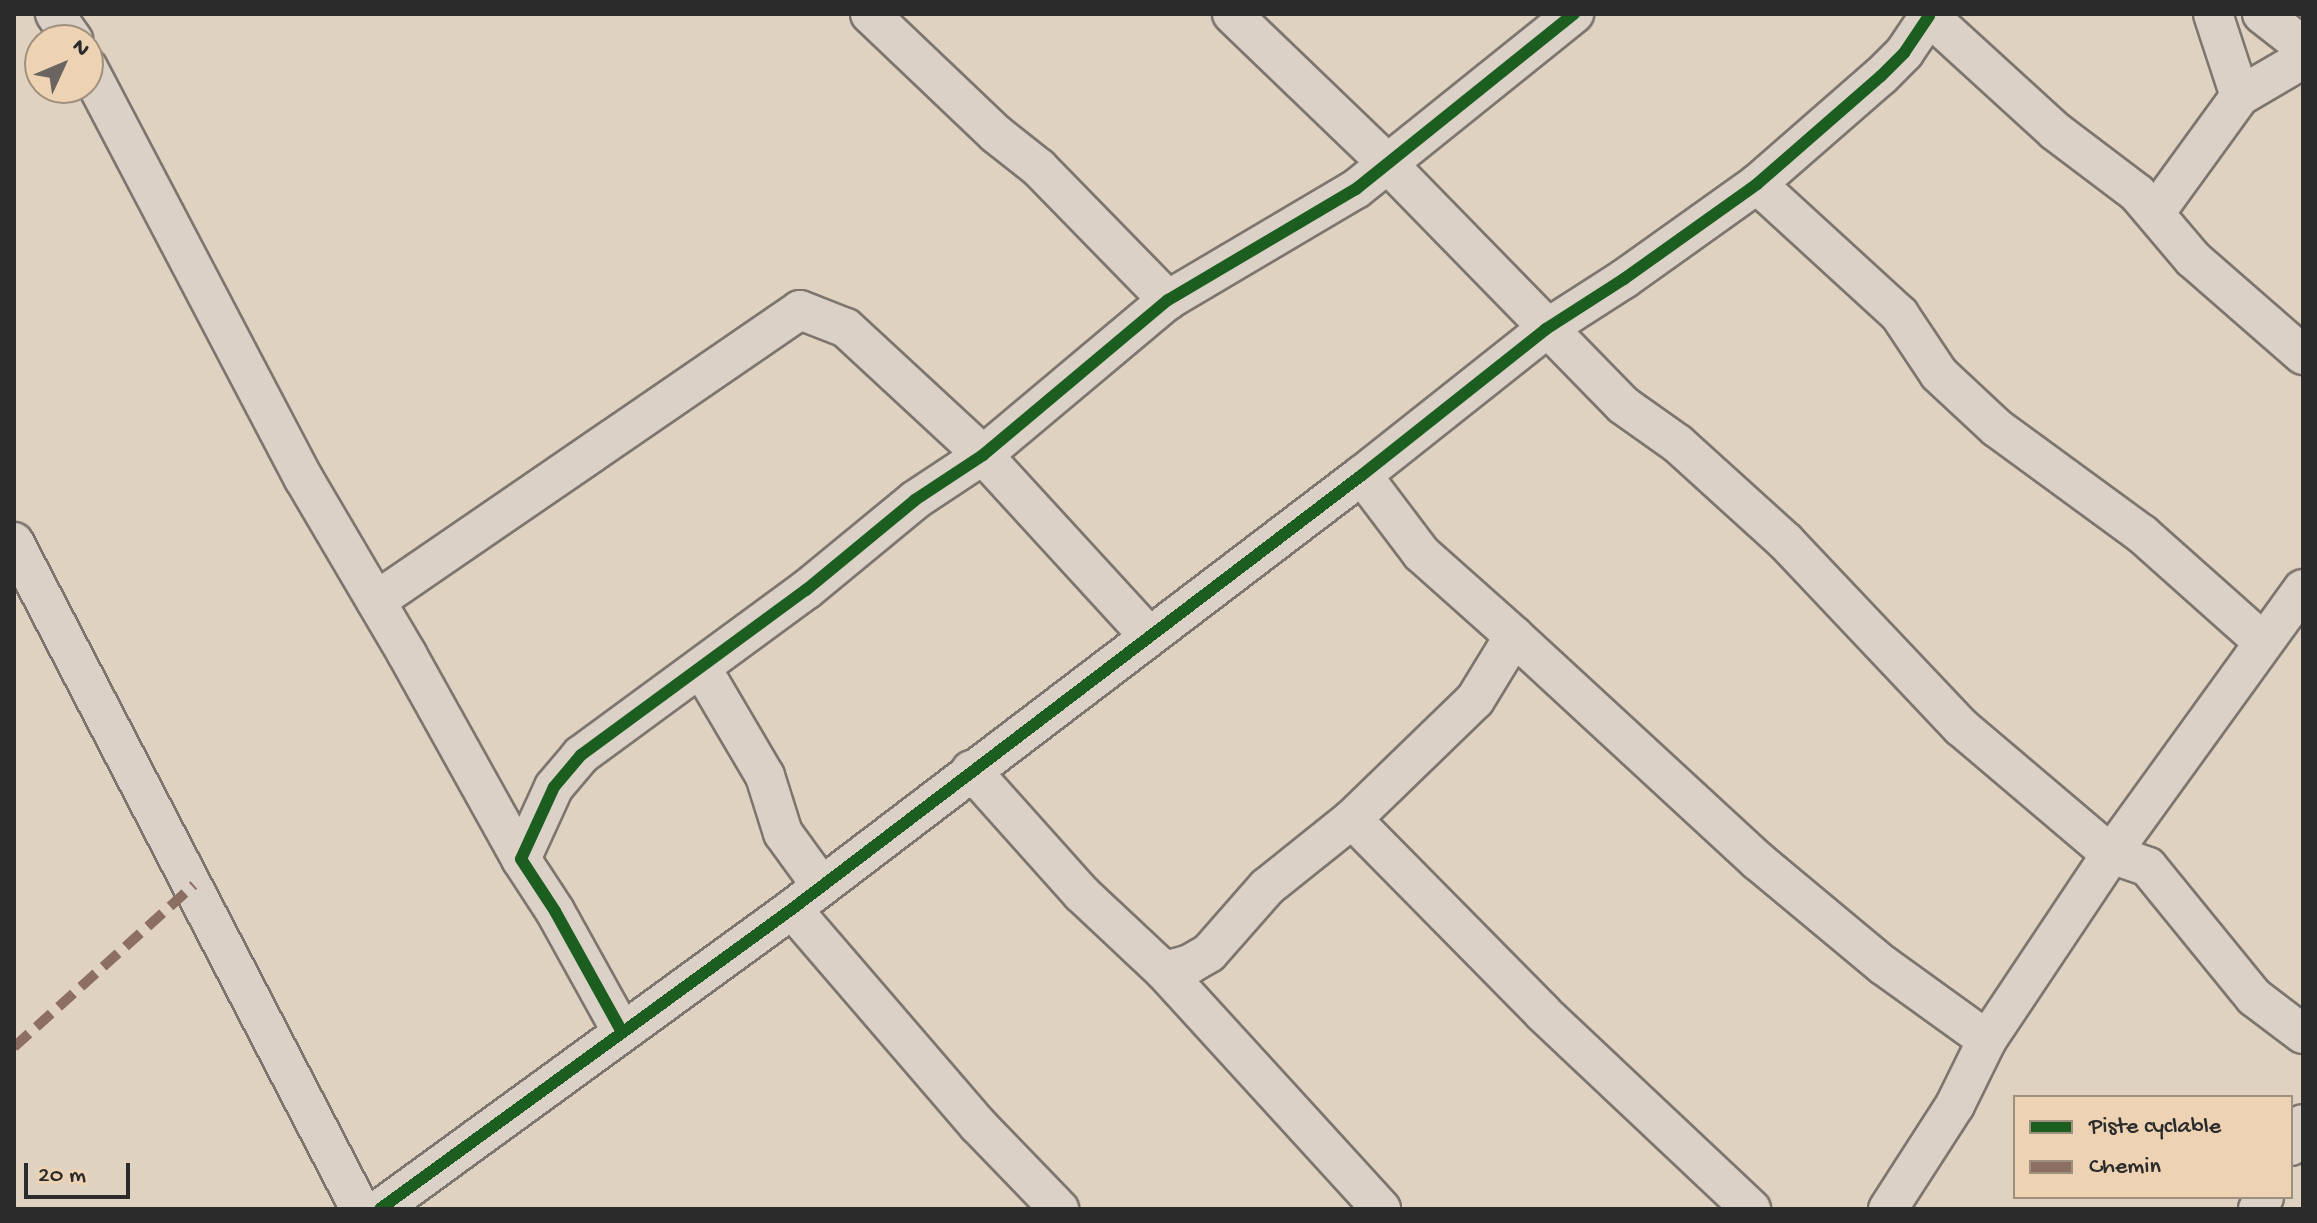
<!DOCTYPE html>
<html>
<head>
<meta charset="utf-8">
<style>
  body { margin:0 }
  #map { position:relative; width:2317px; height:1223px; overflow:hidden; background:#e0d2c1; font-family:"Gochi Hand",sans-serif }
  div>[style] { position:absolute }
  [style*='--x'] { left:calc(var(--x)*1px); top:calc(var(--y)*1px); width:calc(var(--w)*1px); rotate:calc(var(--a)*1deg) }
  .roads { filter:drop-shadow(2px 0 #7c766e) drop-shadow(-2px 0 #7c766e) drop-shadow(0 2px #7c766e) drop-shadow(0 -2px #7c766e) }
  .minor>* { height:38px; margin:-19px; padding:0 19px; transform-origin:19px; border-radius:19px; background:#dbd1c6 }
  .quiet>* { height:10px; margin-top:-5px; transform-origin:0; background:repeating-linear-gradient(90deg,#8d6e63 0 20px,transparent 0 30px) }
  .cycleway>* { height:12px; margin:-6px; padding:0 6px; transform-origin:6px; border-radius:6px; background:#1b5e20 }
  span { translate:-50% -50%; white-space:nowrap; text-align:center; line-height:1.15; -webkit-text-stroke:6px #edd3b4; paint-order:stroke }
  .frame { position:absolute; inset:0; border:16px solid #2b2b2b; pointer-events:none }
  .legend { position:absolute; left:2013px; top:1095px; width:280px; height:104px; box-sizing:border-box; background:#edd3b4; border:2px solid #9f907d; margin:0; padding:10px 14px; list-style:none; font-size:24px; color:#2b2b2b }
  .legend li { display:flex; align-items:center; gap:16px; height:40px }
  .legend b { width:40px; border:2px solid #9f907d }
  .north { position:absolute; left:24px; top:24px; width:80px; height:80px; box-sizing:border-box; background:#edd3b4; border:2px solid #9f907d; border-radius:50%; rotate:46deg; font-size:22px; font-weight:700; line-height:32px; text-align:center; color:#2b2b2b }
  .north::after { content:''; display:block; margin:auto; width:28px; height:36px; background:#6a6560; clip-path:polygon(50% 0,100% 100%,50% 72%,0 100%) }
  .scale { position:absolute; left:24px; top:1163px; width:106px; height:36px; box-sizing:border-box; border:4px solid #2b2b2b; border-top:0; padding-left:10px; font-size:24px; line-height:28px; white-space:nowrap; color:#2b2b2b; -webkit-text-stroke:6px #edd3b4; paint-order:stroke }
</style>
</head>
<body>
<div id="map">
  <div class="roads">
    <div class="minor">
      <i style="--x:55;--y:14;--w:32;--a:55"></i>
      <i style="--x:870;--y:14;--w:174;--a:43.6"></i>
      <i style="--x:996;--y:134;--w:55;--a:38.3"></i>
      <i style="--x:1039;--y:168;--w:185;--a:45.7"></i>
      <i style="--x:1232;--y:14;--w:214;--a:43.9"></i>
      <i style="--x:1386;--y:162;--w:339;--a:45.7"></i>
      <i style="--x:1623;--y:405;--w:67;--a:35.3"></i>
      <i style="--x:1678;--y:444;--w:146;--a:42.2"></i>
      <i style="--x:1786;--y:542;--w:255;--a:46.6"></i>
      <i style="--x:1961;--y:727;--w:197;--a:40.3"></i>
      <i style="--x:2111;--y:854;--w:39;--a:19"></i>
      <i style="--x:2148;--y:867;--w:168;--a:50.8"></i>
      <i style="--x:2254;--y:997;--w:61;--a:37.1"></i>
      <i style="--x:1927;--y:14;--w:173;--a:42.4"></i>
      <i style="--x:2055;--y:131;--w:103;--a:37.1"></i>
      <i style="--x:2137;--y:193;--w:87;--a:49.7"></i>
      <i style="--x:2193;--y:259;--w:146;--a:41.1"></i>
      <i style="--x:2213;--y:14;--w:86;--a:71.8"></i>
      <i style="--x:2262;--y:14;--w:52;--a:38"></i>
      <i style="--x:88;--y:68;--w:464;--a:62.3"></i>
      <i style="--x:304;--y:479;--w:203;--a:59.5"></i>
      <i style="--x:407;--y:654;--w:235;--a:60.9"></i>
      <i style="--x:1757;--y:184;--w:193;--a:42.5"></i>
      <i style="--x:1899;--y:314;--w:72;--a:56.3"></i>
      <i style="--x:1939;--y:374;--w:79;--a:43"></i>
      <i style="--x:1997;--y:428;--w:180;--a:36.2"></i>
      <i style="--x:2142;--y:534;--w:161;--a:41.7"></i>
      <i style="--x:2155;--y:213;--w:145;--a:-54"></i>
      <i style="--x:2240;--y:96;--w:73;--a:-30.4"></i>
      <i style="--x:14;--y:542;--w:751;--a:62.58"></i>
      <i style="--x:376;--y:601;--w:514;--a:-34.46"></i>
      <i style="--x:800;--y:310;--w:49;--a:21.4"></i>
      <i style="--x:846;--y:328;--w:187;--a:42.8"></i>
      <i style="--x:983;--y:455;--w:246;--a:47.5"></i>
      <i style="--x:1514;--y:636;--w:332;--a:42.7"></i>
      <i style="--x:1758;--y:861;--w:163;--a:39.8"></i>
      <i style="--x:1883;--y:965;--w:128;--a:35.8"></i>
      <i style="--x:702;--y:669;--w:124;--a:59.5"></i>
      <i style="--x:765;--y:776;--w:60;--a:72.5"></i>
      <i style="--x:783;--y:833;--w:63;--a:54"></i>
      <i style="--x:971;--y:770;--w:166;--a:48.2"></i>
      <i style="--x:1082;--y:894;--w:112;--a:43.2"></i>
      <i style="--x:1164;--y:971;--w:322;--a:47.6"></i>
      <i style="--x:1352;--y:819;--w:272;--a:45.4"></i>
      <i style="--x:1543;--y:1013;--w:286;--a:43.3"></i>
      <i style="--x:792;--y:909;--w:285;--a:49.3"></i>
      <i style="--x:978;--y:1125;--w:117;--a:46"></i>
      <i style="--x:1164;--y:971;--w:27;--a:-15"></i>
      <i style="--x:1190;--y:964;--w:22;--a:-30"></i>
      <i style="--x:1209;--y:953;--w:88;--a:-48.7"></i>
      <i style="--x:1267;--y:887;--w:109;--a:-38.7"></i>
      <i style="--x:1352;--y:819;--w:171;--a:-44.1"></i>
      <i style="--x:1475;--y:700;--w:75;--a:-58.6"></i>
      <i style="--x:1514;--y:636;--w:125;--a:-138.3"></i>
      <i style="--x:1421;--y:553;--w:98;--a:-127.1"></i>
      <i style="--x:622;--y:1032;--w:138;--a:-119"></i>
      <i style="--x:555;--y:911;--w:62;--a:-123.2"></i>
      <i style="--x:521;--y:859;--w:79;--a:-65.4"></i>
      <i style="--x:554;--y:787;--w:42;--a:-49.8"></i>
      <i style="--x:581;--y:755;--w:279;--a:-36.3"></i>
      <i style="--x:806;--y:590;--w:141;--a:-39.5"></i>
      <i style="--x:915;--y:500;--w:82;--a:-33.5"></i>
      <i style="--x:983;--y:455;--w:241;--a:-40"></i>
      <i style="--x:1168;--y:300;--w:218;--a:-30.6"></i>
      <i style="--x:1356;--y:189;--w:280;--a:-38.8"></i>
      <i style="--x:2291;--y:1146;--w:25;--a:-61"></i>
      <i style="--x:380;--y:1209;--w:510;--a:-36.06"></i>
      <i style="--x:792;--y:909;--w:716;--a:-37.29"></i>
      <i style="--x:1362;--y:475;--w:235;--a:-38.4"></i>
      <i style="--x:1546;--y:329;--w:93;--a:-32.7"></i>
      <i style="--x:1624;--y:279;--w:163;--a:-35.5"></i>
      <i style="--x:1757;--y:184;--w:164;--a:-41.1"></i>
      <i style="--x:1881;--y:76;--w:33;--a:-45"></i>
      <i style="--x:1904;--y:53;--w:45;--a:-56"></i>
      <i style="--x:1888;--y:1209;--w:124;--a:-57.2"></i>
      <i style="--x:1955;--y:1105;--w:72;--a:-63.8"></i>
      <i style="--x:1987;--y:1040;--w:224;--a:-56.3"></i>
      <i style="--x:2111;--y:854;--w:327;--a:-54.1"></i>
      <i style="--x:2258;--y:1209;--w:13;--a:-63"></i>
    </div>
  </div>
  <div class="quiet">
    <i style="--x:14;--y:1047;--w:242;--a:-42"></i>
  </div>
  <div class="cycleway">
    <i style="--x:622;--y:1032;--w:138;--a:-119"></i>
    <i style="--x:555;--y:911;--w:62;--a:-123.2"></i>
    <i style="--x:521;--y:859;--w:79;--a:-65.4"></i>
    <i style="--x:554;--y:787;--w:42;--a:-49.8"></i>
    <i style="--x:581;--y:755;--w:279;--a:-36.3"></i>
    <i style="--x:806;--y:590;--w:141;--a:-39.5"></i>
    <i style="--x:915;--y:500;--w:82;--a:-33.5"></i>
    <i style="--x:983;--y:455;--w:241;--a:-40"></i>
    <i style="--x:1168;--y:300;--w:218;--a:-30.6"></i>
    <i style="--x:1356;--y:189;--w:280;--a:-38.8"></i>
    <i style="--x:380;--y:1209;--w:510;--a:-36.06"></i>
    <i style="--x:792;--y:909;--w:716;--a:-37.29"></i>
    <i style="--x:1362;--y:475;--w:235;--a:-38.4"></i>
    <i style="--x:1546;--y:329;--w:93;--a:-32.7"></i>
    <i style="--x:1624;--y:279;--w:163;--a:-35.5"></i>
    <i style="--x:1757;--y:184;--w:164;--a:-41.1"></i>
    <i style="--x:1881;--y:76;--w:33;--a:-45"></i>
    <i style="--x:1904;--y:53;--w:45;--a:-56"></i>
  </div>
  <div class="frame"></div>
  <ul class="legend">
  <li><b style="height:10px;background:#1b5e20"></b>Piste cyclable</li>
  <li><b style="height:10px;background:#8d6e63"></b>Chemin</li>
  </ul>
  <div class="north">N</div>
  <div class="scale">20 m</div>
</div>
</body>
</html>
